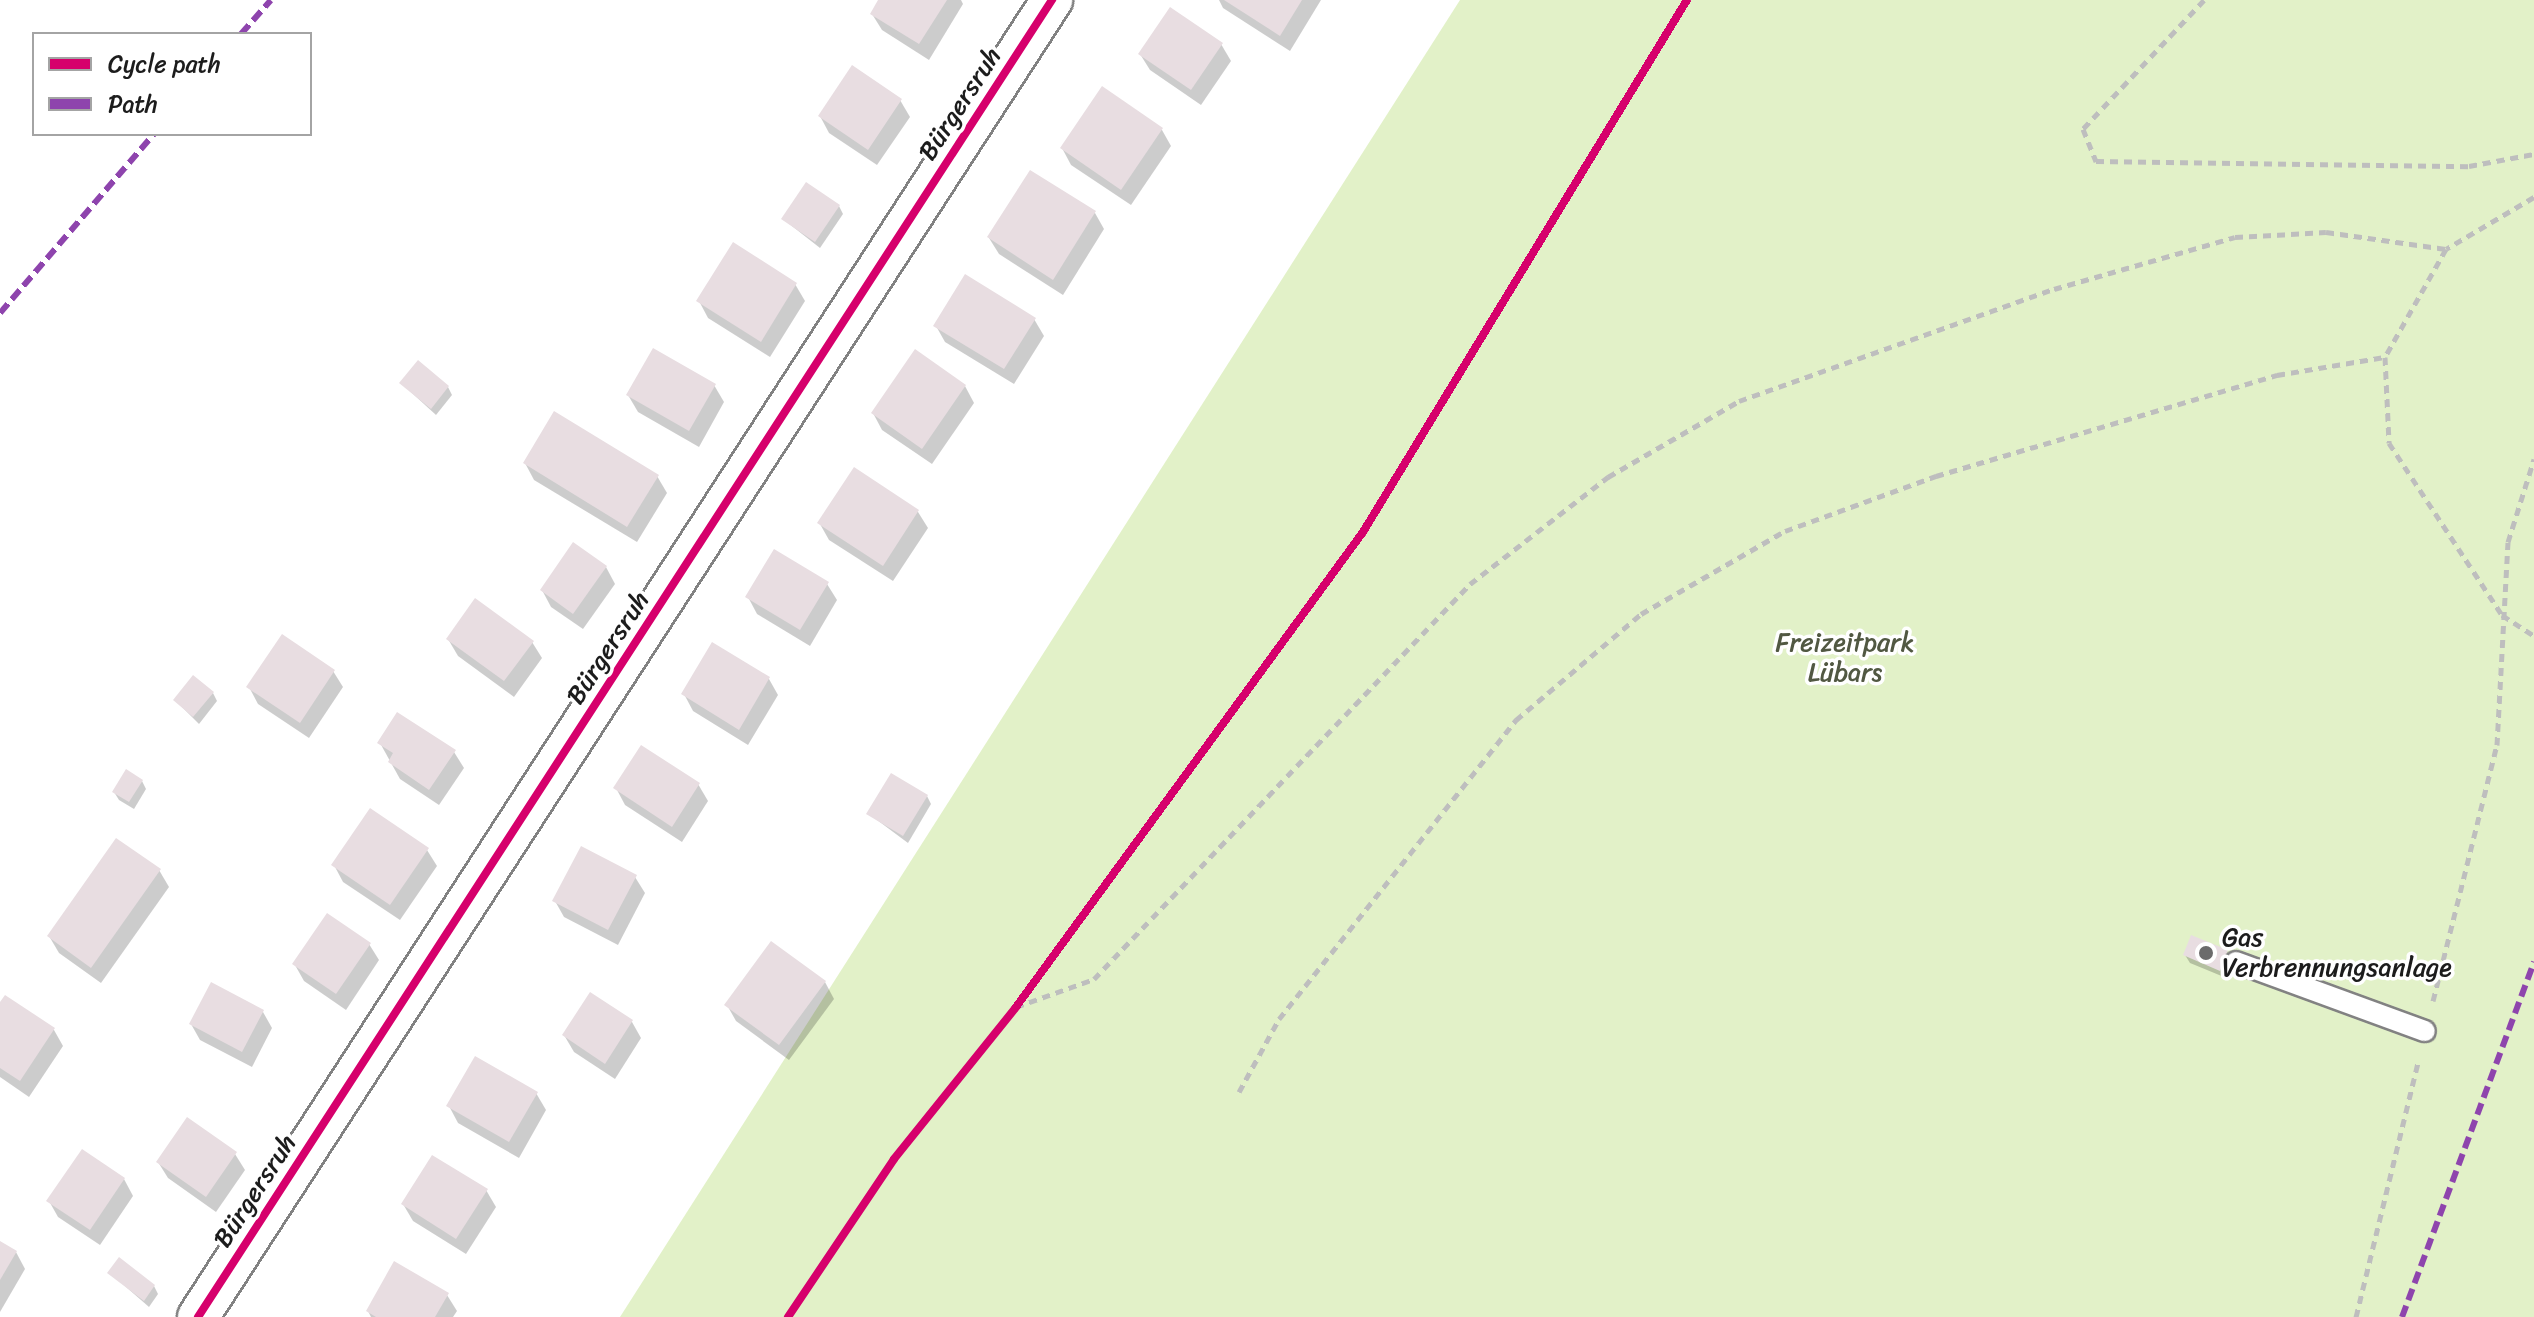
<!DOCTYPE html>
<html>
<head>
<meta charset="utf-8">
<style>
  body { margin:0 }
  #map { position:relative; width:2534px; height:1317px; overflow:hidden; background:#fff; font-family:Sriracha,sans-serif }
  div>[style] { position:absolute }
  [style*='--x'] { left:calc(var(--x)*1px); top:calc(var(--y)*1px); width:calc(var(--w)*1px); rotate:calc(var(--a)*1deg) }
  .green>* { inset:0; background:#e2f1c8 }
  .shadow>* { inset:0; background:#0003 }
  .building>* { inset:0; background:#e8dde1 }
  .path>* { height:5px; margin-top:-2.5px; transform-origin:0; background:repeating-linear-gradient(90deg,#bebebe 0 8px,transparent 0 14px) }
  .roads { filter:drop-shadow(2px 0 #828282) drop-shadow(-2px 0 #828282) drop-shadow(0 2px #828282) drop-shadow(0 -2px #828282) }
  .lane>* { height:20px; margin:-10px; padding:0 10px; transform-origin:10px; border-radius:10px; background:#fff }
  .street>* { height:40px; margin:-20px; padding:0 20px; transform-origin:20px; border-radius:20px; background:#fff }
  .quiet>* { height:6px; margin-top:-3px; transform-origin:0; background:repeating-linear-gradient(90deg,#8e44ad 0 12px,transparent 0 18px) }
  .cycleway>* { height:8px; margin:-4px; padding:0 4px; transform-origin:4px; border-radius:4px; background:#d6006c }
  .dots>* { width:22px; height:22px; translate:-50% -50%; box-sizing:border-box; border:4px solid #fff; border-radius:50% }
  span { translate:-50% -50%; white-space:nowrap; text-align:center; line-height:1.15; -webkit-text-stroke:7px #fff; paint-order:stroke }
  .street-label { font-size:26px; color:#1c1c1c }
  .park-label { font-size:26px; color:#515842 }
  .poi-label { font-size:26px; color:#1c1c1c }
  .left { translate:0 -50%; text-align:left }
  .legend { position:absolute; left:32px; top:32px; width:280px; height:104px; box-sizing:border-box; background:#fff; border:2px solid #a4a4a4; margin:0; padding:10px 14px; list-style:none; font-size:24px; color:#1c1c1c }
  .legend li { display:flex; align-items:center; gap:16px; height:40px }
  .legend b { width:40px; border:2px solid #a4a4a4 }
</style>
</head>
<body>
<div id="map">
  <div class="green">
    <i style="clip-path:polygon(1460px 0,2534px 0,2534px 1317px,620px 1317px)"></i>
  </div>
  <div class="shadow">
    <i style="clip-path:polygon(881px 0,961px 0,963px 4px,929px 60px,882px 30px,872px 14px)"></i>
    <i style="clip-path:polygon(1219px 0,1321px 0,1290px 51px,1223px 8px)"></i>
    <i style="clip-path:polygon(1221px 44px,1231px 61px,1201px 105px,1150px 70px,1140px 54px)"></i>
    <i style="clip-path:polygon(1102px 89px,1162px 130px,1171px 146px,1131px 205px,1071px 165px,1062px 148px)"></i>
    <i style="clip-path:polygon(900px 100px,910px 117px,877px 165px,829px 133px,820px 116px)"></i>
    <i style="clip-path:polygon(839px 206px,843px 214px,820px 248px,783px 219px)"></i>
    <i style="clip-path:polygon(1095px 213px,1104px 229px,1063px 295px,999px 254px,989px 238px)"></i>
    <i style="clip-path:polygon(795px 284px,805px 301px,770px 357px,708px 318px,699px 301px)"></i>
    <i style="clip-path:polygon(1034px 319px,1044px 336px,1014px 384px,945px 342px,936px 326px)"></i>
    <i style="clip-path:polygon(401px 383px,448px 387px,452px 395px,436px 415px)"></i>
    <i style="clip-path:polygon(714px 385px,724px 402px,699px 447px,638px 412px,628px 395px)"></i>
    <i style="clip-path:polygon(965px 386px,974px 403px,932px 464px,882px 430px,873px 413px)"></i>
    <i style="clip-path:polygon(525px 463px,657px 476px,667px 493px,637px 542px,534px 480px)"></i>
    <i style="clip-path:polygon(855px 470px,918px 512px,928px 528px,893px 581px,829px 540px,820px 524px)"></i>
    <i style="clip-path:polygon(606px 567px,615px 584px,583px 629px,551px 607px,542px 590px)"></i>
    <i style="clip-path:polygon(827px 584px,837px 600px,810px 646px,757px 614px,748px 597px)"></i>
    <i style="clip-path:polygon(448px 639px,532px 642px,542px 658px,514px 697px,458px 656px)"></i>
    <i style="clip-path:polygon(713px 645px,769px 679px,778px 695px,748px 745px,693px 711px,684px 694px)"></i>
    <i style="clip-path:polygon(333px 671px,343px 687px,309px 738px,258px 704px,249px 687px)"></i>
    <i style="clip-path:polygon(213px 693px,217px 701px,199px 724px,175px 700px)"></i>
    <i style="clip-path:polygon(380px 743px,454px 752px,464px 768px,439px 805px,400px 779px)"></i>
    <i style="clip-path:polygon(142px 781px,146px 789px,134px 809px,119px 800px,114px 792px)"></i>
    <i style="clip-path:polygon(698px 784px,708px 801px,682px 842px,625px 805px,616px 788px)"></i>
    <i style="clip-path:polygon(927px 796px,931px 804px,908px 843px,869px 814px)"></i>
    <i style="clip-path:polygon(427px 850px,437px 866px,400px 920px,343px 882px,334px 865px)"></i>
    <i style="clip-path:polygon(159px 870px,169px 887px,101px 983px,59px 953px,49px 936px)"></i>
    <i style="clip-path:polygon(635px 877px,645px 893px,618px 945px,564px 917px,555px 901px)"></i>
    <i style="clip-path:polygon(369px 944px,379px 960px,346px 1010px,304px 981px,295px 965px)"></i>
    <i style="clip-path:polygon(2227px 952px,2231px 960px,2224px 977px,2190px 963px,2185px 955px)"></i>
    <i style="clip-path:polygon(825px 982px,834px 999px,789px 1060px,736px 1021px,727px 1005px)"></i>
    <i style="clip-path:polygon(591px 995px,632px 1022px,641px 1038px,615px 1079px,574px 1052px,564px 1035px)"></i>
    <i style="clip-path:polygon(0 1006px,54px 1030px,63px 1046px,29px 1097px,0 1077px)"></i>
    <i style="clip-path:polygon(263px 1012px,272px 1028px,252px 1067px,200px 1040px,191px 1024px)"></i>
    <i style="clip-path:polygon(536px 1093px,546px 1110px,519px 1158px,458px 1123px,449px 1106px)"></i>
    <i style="clip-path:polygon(235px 1154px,245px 1170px,216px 1212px,168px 1178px,158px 1162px)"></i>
    <i style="clip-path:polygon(124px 1179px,133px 1196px,100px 1245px,58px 1217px,49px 1201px)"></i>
    <i style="clip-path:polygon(486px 1190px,496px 1207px,466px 1254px,413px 1221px,403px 1204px)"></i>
    <i style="clip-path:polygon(0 1243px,16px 1252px,25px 1269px,0 1312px)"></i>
    <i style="clip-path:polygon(110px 1273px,154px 1286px,158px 1294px,149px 1307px)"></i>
    <i style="clip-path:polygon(447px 1295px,457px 1311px,453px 1317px,371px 1317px,368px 1311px)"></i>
  </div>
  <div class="building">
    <i style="clip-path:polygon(878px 0,947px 0,919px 44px,870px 14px)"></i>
    <i style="clip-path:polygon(1224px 0,1302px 0,1280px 36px)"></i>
    <i style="clip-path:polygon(1170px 7px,1223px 43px,1191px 90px,1138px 54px)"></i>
    <i style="clip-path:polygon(852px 65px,902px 99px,868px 150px,818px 116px)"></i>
    <i style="clip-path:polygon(1102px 86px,1163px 128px,1121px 190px,1060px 148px)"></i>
    <i style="clip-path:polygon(1030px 170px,1096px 211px,1053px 280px,987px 237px)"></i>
    <i style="clip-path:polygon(806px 182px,840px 205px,815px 242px,781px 219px)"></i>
    <i style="clip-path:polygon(733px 242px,797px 283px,761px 342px,696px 301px)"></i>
    <i style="clip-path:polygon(965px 274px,1036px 318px,1004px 369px,933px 326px)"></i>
    <i style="clip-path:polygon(653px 348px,716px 384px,689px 431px,626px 395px)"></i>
    <i style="clip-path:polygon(915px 349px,966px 385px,922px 449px,871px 413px)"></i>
    <i style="clip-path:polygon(418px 360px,449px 386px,431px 409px,399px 383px)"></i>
    <i style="clip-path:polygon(554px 411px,659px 475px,627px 527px,523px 463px)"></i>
    <i style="clip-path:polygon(854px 467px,919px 510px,883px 566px,817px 523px)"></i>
    <i style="clip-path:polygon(573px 542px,607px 566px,573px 614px,540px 590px)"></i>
    <i style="clip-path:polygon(774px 549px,829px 582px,800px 630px,745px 597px)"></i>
    <i style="clip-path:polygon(475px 598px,534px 641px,504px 681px,446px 639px)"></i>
    <i style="clip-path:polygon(282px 634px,335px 670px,300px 723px,246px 687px)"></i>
    <i style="clip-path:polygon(712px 642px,770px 677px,739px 730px,681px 694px)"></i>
    <i style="clip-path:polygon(193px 675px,214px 692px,193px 717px,173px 700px)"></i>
    <i style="clip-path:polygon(397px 712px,456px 750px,429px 790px,388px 762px,393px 753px,377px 743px)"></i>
    <i style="clip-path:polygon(641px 745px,700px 783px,672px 827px,613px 788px)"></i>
    <i style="clip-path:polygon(126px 769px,143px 780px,129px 802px,112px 792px)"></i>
    <i style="clip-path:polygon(891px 773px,928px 795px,903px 836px,866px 814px)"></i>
    <i style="clip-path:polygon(370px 808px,429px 848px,390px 905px,331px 865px)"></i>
    <i style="clip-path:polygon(116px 838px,161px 869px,91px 968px,47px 936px)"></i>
    <i style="clip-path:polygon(581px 846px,637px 875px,608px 930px,552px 901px)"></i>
    <i style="clip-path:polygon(327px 913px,371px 943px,336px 994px,292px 964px)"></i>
    <i style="clip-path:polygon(2191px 935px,2228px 950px,2220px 971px,2183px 955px)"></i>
    <i style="clip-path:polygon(771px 941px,826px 981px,779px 1045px,724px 1005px)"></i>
    <i style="clip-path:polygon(211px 982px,264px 1010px,242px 1052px,189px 1024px)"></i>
    <i style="clip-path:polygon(590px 992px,633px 1020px,605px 1064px,562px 1035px)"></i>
    <i style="clip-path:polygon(5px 995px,55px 1028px,20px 1081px,0 1068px,0 1002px)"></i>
    <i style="clip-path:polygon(475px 1056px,538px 1092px,509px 1142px,446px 1106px)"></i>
    <i style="clip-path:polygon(187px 1117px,237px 1152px,206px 1197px,156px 1162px)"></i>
    <i style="clip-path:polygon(82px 1149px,125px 1178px,90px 1230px,46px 1201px)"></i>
    <i style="clip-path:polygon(432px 1155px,488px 1189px,456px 1239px,401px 1204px)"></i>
    <i style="clip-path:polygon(0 1241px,17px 1251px,0 1280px)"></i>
    <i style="clip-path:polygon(119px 1257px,155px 1285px,144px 1301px,107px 1273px)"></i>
    <i style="clip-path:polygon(394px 1261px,449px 1293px,435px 1317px,376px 1317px,366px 1311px)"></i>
  </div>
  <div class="path">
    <i style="--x:2204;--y:0;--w:177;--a:133.2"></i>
    <i style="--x:2083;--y:129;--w:35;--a:68"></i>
    <i style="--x:2096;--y:161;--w:373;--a:0.8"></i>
    <i style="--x:2469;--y:166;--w:66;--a:-10.5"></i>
    <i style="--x:2534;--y:197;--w:102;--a:149.4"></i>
    <i style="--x:2446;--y:249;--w:124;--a:119.5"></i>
    <i style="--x:2385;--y:357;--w:86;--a:87.3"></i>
    <i style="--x:2389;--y:443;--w:206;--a:56.7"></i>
    <i style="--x:2502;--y:615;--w:38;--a:33"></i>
    <i style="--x:2433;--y:1001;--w:264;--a:-76"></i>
    <i style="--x:2497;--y:745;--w:203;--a:-86.9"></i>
    <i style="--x:2508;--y:542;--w:87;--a:-72.6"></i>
    <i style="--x:1016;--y:1007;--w:83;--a:-19.7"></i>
    <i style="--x:1094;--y:979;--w:545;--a:-46.41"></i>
    <i style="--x:1470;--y:584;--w:175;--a:-37.8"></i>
    <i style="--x:1608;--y:477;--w:151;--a:-30.1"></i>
    <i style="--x:1739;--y:401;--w:334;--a:-19.6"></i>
    <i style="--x:2054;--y:289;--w:188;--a:-16"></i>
    <i style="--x:2235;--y:237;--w:91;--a:-3.1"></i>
    <i style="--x:2326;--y:232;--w:121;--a:8.1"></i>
    <i style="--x:1239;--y:1092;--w:83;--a:-61.3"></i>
    <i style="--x:1279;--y:1019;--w:382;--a:-51.6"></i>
    <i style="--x:1516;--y:720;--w:164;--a:-40.3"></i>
    <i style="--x:1641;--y:614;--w:166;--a:-30"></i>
    <i style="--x:1785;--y:531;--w:161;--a:-20"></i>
    <i style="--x:1936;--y:476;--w:356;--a:-16.5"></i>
    <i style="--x:2277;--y:375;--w:109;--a:-9.5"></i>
    <i style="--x:788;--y:1317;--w:190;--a:-56.1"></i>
    <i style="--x:894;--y:1159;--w:195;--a:-51.2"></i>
    <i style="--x:1016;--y:1007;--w:588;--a:-53.85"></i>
    <i style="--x:1363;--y:532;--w:623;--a:-58.66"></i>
    <i style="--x:2356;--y:1317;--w:262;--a:-76.3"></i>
  </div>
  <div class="roads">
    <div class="lane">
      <i style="--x:2236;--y:962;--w:201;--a:20.1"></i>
    </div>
    <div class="street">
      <i style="--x:198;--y:1317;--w:1570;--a:-57.04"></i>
    </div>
  </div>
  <div class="quiet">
    <i style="--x:241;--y:34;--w:45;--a:-48.6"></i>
    <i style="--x:0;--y:313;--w:236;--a:-49.3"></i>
    <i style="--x:2402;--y:1317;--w:379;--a:-69.6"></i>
  </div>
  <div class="cycleway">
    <i style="--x:198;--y:1317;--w:1570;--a:-57.04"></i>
    <i style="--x:788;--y:1317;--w:190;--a:-56.1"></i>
    <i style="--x:894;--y:1159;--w:195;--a:-51.2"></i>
    <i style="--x:1016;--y:1007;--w:588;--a:-53.85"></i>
    <i style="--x:1363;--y:532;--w:623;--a:-58.66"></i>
  </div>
  <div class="dots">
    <i style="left:2206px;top:953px;background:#6b6b6b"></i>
  </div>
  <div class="street-label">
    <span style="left:960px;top:104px;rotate:-57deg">Bürgersruh</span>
    <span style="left:608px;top:648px;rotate:-57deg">Bürgersruh</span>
    <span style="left:255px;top:1191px;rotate:-57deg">Bürgersruh</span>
  </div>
  <div class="park-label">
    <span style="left:1845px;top:658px">Freizeitpark<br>Lübars</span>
  </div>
  <div class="poi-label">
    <span class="left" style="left:2222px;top:953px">Gas<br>Verbrennungsanlage</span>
  </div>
  <ul class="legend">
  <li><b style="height:10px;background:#d6006c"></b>Cycle path</li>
  <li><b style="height:10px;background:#8e44ad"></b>Path</li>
  </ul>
</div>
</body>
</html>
